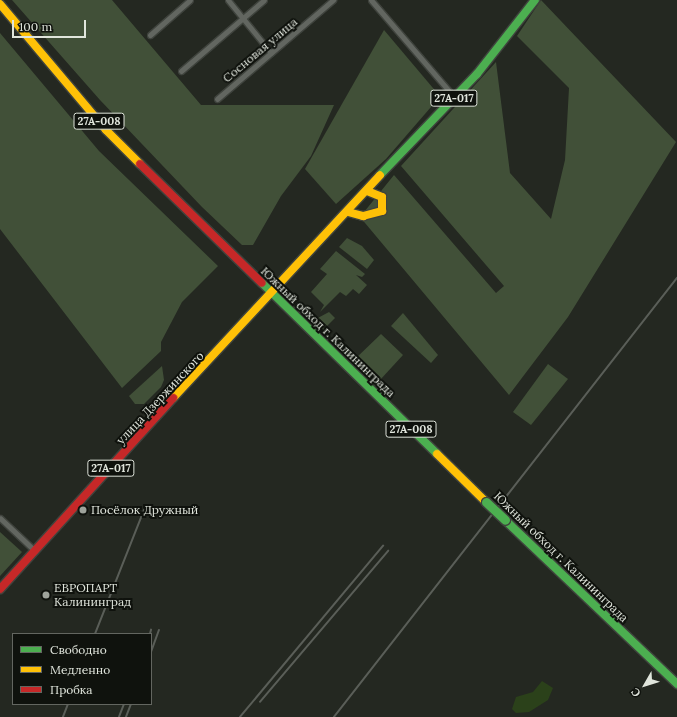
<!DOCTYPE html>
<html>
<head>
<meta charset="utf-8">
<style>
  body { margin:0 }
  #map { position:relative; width:677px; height:717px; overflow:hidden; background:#242821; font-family:Lora,serif }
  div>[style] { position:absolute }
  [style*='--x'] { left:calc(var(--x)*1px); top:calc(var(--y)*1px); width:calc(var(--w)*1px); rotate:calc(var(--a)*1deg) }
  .green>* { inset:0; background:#415038 }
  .water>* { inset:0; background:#2b411a }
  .roads { filter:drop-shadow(1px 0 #3f433d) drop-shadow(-1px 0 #3f433d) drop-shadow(0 1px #3f433d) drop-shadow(0 -1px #3f433d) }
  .street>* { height:5px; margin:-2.5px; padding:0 2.5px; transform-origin:2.5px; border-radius:2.5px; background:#626660 }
  .fast>* { height:8px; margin:-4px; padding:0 4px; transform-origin:4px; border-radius:4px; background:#4caf50 }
  .slow>* { height:8px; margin:-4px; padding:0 4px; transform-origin:4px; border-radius:4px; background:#ffc107 }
  .jam>* { height:8px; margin:-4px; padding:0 4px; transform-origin:4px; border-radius:4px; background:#c62828 }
  .rail>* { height:1.5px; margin:-0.75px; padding:0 0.75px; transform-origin:0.75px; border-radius:0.75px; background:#5a5e58 }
  .bridges { filter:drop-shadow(1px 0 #3f433d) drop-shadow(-1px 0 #3f433d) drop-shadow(0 1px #3f433d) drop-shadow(0 -1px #3f433d) }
  .fast-bridge>* { height:9px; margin:-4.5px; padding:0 4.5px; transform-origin:4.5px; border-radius:4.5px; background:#4caf50 }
  .dots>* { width:11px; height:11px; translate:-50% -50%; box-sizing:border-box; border:2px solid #0f120d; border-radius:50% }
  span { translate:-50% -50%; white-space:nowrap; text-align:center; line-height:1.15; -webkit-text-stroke:4px #0f120d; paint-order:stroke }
  .shield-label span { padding:1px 3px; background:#0f120d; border:1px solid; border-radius:3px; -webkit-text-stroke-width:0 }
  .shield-label { font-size:11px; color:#e0e5dc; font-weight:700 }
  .street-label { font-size:12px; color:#e0e5dc }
  .poi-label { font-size:12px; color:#e0e5dc }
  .left { translate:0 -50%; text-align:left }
  .legend { position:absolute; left:12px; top:633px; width:140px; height:72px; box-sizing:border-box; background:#0f120d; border:1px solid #636660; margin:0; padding:5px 7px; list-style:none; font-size:12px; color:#e0e5dc }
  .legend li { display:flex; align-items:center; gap:8px; height:20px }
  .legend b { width:20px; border:1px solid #636660 }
  .north { position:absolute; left:625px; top:665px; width:40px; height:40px; -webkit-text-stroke:3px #0f120d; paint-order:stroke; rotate:231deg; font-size:11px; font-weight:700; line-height:16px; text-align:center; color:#e0e5dc }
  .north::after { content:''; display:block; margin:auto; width:14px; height:18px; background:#e0e5dc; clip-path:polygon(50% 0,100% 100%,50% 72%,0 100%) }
  .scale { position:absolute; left:12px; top:20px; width:74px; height:18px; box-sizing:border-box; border:2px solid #e0e5dc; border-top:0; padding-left:5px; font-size:12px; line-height:14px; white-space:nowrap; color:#e0e5dc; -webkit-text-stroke:3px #0f120d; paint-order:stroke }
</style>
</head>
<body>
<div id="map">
  <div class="green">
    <i style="clip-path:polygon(12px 0,112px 0,201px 105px,334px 105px,311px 156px,281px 196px,253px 245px,242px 245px,202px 207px,100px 100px)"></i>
    <i style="clip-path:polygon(541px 0,676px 142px,568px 317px,509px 395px,360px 217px,394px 175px,496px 293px,504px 286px,401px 166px,496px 62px,510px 173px,551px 219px,565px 160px,569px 88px,517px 36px)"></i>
    <i style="clip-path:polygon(384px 30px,438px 94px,431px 107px,386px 159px,336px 204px,305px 169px)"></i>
    <i style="clip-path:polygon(0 33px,99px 151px,218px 266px,182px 302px,161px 342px,161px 351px,122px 388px,0 229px)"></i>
    <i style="clip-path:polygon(347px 238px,362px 246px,374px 260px,367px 269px,339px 247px)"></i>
    <i style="clip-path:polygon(336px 251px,365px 274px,362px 277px,356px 275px,367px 285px,359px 294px,353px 289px,346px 296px,340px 292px,320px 312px,324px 305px,311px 292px,327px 274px,320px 269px)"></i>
    <i style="clip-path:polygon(329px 312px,335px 318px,323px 330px,314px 320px)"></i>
    <i style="clip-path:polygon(403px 313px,438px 355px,431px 363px,391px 326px)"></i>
    <i style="clip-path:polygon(381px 334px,403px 355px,380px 380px,354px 360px)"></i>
    <i style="clip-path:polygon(548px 364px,568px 379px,531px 425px,513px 412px)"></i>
    <i style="clip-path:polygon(162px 366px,164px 380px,161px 387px,144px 404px,135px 404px,129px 396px)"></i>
    <i style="clip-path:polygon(0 532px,22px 552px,0 576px)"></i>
  </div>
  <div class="water">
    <i style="clip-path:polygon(542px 681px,553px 688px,548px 700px,529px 712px,516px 713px,512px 709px,516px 697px,533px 692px)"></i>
  </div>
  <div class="roads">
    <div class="street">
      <i style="--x:228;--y:0;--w:68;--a:50.9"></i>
      <i style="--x:371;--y:0;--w:129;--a:49.4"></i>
      <i style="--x:150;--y:35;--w:53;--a:-41.2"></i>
      <i style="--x:181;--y:71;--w:109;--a:-40.5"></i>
      <i style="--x:217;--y:99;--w:153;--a:-40.5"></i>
      <i style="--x:0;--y:518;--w:48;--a:43.3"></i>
    </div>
    <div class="fast">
      <i style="--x:380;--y:175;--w:140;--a:-46.2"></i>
      <i style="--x:477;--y:74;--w:94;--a:-51.9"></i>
      <i style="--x:262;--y:283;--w:245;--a:44.3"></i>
      <i style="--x:505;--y:520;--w:238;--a:43.6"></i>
    </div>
    <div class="slow">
      <i style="--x:0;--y:4;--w:165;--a:49.9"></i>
      <i style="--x:106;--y:130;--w:48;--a:45"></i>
      <i style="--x:348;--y:212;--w:16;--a:15"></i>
      <i style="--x:363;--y:216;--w:20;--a:-15"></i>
      <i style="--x:382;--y:211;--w:14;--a:-90"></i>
      <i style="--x:382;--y:197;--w:16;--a:-158"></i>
      <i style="--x:173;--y:398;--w:304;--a:-47.1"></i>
      <i style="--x:437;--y:454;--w:69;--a:44.4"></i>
    </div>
    <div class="jam">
      <i style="--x:140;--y:164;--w:170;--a:44.3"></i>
      <i style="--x:0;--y:589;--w:258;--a:-47.8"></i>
    </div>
  </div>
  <div class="rail">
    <i style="--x:95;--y:634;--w:133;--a:-68.4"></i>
    <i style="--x:150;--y:634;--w:4;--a:-76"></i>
    <i style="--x:151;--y:652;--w:23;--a:-70"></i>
    <i style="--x:260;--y:702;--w:198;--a:-49.7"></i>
    <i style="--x:63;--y:717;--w:14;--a:-69"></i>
    <i style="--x:119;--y:717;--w:14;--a:-69"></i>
    <i style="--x:126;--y:717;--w:14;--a:-69"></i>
    <i style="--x:240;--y:717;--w:223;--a:-50.1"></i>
    <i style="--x:334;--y:717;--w:557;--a:-52"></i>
  </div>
  <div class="bridges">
    <div class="fast-bridge">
      <i style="--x:486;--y:502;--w:26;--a:43"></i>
    </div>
  </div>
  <div class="dots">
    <i style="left:83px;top:510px;background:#9ea39b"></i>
    <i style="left:46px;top:595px;background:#9ea39b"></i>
  </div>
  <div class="shield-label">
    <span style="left:454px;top:98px">27А-017</span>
    <span style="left:99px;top:121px">27А-008</span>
    <span style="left:411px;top:429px">27А-008</span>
    <span style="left:111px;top:468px">27А-017</span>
  </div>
  <div class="street-label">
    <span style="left:260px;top:50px;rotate:-40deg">Сосновая улица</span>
    <span style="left:328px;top:332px;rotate:44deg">Южный обход г. Калининграда</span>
    <span style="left:160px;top:398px;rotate:-47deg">улица Дзержинского</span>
    <span style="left:561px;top:557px;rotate:44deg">Южный обход г. Калининграда</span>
  </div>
  <div class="poi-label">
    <span class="left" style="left:91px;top:510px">Посёлок Дружный</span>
    <span class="left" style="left:54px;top:595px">ЕВРОПАРТ<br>Калининград</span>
  </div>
  <ul class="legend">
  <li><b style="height:5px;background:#4caf50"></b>Свободно</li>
  <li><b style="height:5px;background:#ffc107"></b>Медленно</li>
  <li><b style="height:5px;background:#c62828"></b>Пробка</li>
  </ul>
  <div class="north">С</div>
  <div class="scale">100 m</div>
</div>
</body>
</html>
